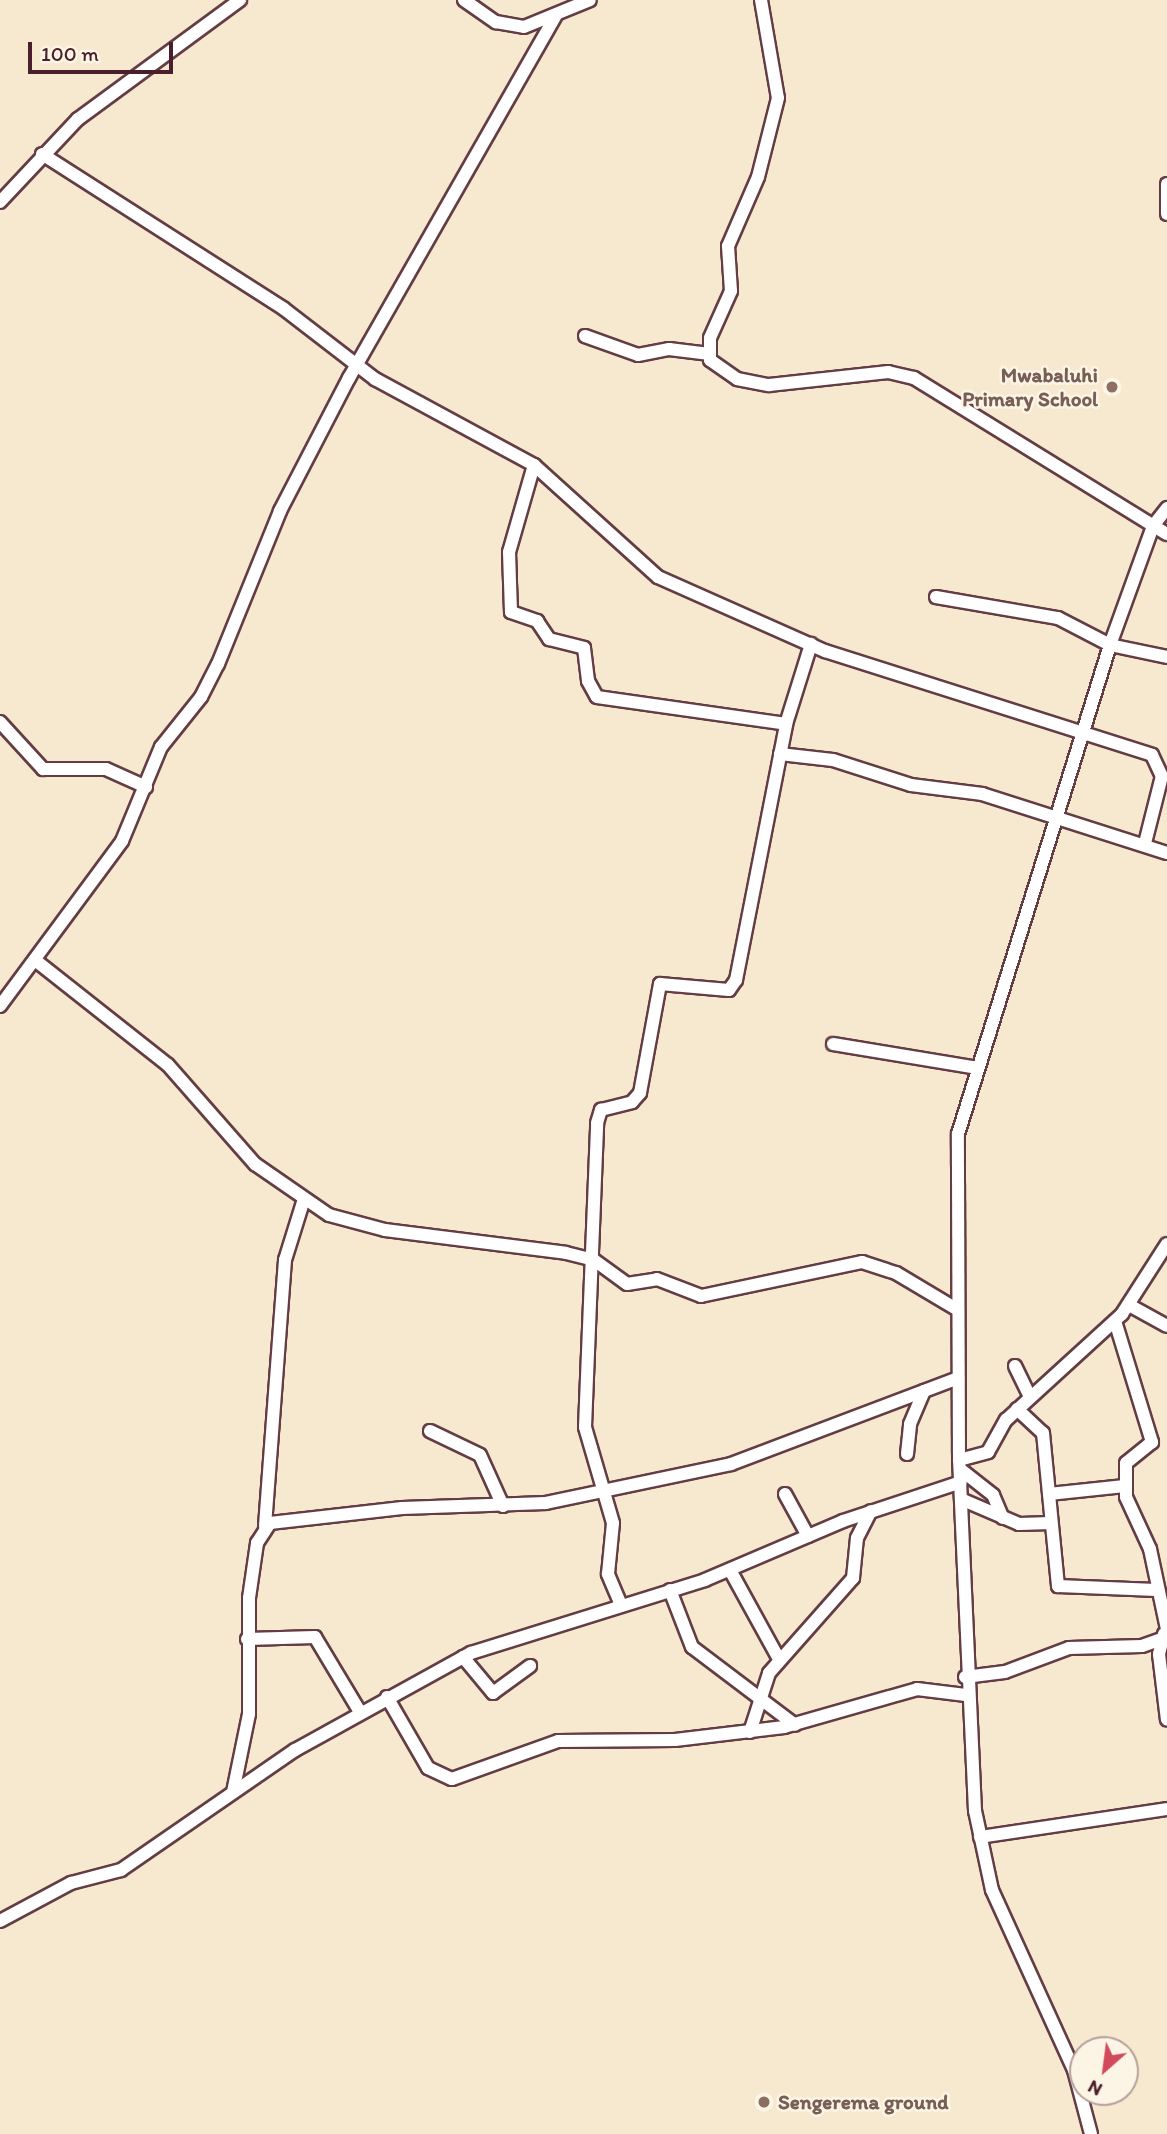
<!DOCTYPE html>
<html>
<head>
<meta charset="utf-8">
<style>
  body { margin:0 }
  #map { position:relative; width:1167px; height:2134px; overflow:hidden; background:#f6e9d0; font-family:Itim,sans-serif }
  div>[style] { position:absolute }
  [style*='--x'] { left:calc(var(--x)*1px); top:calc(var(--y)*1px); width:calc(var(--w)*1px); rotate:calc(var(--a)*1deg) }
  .roads { filter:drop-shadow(2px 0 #643d44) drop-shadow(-2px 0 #643d44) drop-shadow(0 2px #643d44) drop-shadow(0 -2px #643d44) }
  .street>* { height:12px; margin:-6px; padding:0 6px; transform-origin:6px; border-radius:6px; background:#fff }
  .dots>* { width:19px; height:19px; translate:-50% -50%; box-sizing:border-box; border:4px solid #fcf5e5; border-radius:50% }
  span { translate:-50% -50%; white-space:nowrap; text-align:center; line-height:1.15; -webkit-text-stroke:5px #fcf5e5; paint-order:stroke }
  .education-label { font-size:21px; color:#785e54; font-weight:700 }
  .right { translate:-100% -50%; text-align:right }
  .left { translate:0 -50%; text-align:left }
  .north { position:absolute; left:1069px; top:2036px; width:70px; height:70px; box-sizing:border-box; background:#fcf5e5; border:2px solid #b59f9b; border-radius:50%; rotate:208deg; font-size:19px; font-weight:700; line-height:28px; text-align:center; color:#4a1f2b }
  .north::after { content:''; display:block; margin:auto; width:24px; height:32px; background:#d1495b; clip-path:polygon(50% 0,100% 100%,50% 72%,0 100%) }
  .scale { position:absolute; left:28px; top:42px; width:145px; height:32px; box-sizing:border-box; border:4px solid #4a1f2b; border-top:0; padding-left:9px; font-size:21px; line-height:24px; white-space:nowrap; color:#4a1f2b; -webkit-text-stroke:5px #fcf5e5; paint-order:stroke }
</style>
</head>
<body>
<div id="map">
  <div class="roads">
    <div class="street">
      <i style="--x:464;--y:0;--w:39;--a:35"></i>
      <i style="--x:496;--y:22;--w:28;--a:10"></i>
      <i style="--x:524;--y:27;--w:71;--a:-22.2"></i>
      <i style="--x:761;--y:0;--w:99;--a:80.2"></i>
      <i style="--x:778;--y:98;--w:81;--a:104.2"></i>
      <i style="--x:758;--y:177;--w:75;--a:113.5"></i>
      <i style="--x:728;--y:246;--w:45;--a:86.2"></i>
      <i style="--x:731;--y:291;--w:51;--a:114.1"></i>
      <i style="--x:710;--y:338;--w:22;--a:90"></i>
      <i style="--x:710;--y:360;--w:33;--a:35"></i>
      <i style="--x:737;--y:379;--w:33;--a:11"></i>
      <i style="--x:769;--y:385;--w:120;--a:-6.2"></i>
      <i style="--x:888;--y:372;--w:27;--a:13"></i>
      <i style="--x:914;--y:378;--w:297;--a:31.7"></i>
      <i style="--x:42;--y:154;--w:287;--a:32.6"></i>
      <i style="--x:284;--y:309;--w:115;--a:37.6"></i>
      <i style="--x:375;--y:379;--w:181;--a:28.4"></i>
      <i style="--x:534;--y:465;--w:167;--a:42.1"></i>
      <i style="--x:658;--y:577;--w:183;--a:23.9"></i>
      <i style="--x:825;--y:651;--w:343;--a:17.6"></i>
      <i style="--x:1152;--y:755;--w:23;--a:65"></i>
      <i style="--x:1162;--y:776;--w:69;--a:104.2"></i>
      <i style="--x:1167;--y:184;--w:30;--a:90"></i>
      <i style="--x:0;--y:202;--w:114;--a:-46.8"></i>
      <i style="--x:78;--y:119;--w:201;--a:-36.3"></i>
      <i style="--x:585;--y:336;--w:56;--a:19.7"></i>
      <i style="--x:638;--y:355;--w:32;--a:-11"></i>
      <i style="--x:669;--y:349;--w:39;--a:7"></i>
      <i style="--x:534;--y:465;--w:91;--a:106"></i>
      <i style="--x:509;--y:552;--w:60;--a:88.1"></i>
      <i style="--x:511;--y:612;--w:28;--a:19"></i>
      <i style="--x:537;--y:621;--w:22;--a:56"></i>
      <i style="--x:549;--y:639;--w:36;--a:14"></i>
      <i style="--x:584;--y:648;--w:33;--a:83"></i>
      <i style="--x:588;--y:681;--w:18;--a:61"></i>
      <i style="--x:597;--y:697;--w:191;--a:8.1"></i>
      <i style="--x:936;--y:597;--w:124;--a:9.8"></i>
      <i style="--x:1058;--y:618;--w:59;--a:27.4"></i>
      <i style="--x:1110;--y:645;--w:58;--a:11.9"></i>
      <i style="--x:0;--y:722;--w:64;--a:47.5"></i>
      <i style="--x:43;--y:769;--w:63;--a:0"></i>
      <i style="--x:106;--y:769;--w:44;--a:24.2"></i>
      <i style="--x:780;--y:754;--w:53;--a:6.5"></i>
      <i style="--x:833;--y:760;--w:82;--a:17.8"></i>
      <i style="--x:911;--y:785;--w:72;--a:7.2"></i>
      <i style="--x:982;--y:794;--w:194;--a:17.7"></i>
      <i style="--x:35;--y:960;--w:169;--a:38.3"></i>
      <i style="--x:168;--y:1065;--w:132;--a:48.7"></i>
      <i style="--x:255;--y:1164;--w:90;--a:34.6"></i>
      <i style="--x:329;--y:1215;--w:58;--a:15"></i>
      <i style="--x:385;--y:1230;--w:182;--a:7.2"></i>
      <i style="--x:566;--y:1253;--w:29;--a:14"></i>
      <i style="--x:594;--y:1260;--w:41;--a:36"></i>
      <i style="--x:627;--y:1284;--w:30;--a:-9"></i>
      <i style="--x:657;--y:1279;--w:47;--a:21.1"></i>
      <i style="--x:701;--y:1296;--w:165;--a:-11.9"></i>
      <i style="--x:862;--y:1262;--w:36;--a:18"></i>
      <i style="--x:896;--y:1273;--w:72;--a:30.8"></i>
      <i style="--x:0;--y:1006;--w:205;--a:-53.5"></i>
      <i style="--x:122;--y:841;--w:102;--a:-67.5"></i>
      <i style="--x:161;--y:747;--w:64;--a:-51.3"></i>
      <i style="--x:201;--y:697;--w:37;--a:-63"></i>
      <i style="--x:218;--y:664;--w:165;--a:-67.9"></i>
      <i style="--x:280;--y:511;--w:150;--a:-62.6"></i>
      <i style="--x:349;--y:378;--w:416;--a:-60.3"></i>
      <i style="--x:833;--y:1044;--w:147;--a:9.4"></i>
      <i style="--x:1129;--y:1305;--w:43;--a:28.9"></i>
      <i style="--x:1115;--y:1321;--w:127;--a:73"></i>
      <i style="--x:1152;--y:1442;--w:33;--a:141"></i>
      <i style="--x:1126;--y:1463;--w:34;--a:90"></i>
      <i style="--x:1126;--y:1497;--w:57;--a:65.2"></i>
      <i style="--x:1150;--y:1549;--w:82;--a:78"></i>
      <i style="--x:1015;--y:1366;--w:34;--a:64"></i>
      <i style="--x:1017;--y:1409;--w:35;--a:43"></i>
      <i style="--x:1043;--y:1433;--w:154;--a:84.4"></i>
      <i style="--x:1058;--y:1586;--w:98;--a:2.3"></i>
      <i style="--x:430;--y:1431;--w:55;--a:25.6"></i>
      <i style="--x:480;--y:1455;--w:56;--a:65.7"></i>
      <i style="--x:907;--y:1454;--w:30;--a:-84"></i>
      <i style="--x:910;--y:1424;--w:36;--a:-67"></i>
      <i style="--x:959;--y:1460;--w:30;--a:-15"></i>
      <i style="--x:988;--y:1452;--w:37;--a:-61"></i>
      <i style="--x:1006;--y:1420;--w:157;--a:-42.4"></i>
      <i style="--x:1122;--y:1314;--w:83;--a:-57.3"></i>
      <i style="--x:960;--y:1469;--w:42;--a:38.2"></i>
      <i style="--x:993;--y:1495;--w:25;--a:67"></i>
      <i style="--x:785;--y:1494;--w:48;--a:61.3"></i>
      <i style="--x:1049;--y:1494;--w:76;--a:-6"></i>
      <i style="--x:963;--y:1500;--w:61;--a:23.2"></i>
      <i style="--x:1019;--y:1524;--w:32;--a:-2"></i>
      <i style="--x:265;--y:1526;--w:267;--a:-85.7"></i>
      <i style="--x:285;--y:1260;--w:64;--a:-72.7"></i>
      <i style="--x:730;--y:1570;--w:102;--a:61.2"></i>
      <i style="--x:670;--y:1590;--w:61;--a:68.9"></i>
      <i style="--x:692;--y:1647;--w:129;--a:37.1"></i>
      <i style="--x:621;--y:1605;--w:34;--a:-113"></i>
      <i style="--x:608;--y:1574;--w:51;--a:-84.4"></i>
      <i style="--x:613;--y:1523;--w:100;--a:-106.3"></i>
      <i style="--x:585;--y:1427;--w:304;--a:-87.7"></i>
      <i style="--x:597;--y:1123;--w:14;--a:-73"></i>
      <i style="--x:601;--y:1110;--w:32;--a:-14"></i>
      <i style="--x:632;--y:1102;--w:12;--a:-48"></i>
      <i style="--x:640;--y:1093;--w:111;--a:-79.6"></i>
      <i style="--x:660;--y:984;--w:69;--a:5"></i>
      <i style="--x:729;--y:990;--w:12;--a:-55"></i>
      <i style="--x:736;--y:980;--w:261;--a:-78.9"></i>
      <i style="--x:786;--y:724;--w:84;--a:-72.6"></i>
      <i style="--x:1164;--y:1634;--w:21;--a:104"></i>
      <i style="--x:1159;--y:1654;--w:66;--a:83.1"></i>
      <i style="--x:247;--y:1639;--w:68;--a:-1.7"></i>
      <i style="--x:315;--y:1637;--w:87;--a:59"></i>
      <i style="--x:463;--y:1657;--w:47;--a:50.2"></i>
      <i style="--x:493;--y:1693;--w:46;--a:-36.1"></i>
      <i style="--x:965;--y:1677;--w:40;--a:-7.1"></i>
      <i style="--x:1005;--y:1672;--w:68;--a:-20.6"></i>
      <i style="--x:1069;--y:1648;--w:73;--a:-1.6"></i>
      <i style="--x:1142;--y:1646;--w:27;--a:-20"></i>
      <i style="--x:387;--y:1697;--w:82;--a:60"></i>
      <i style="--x:428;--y:1768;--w:26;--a:25"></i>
      <i style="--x:452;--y:1779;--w:113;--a:-19.7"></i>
      <i style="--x:558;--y:1741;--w:117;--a:-0.5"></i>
      <i style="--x:675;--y:1740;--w:110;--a:-6.8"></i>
      <i style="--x:784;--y:1727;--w:138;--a:-15.9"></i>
      <i style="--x:917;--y:1689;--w:49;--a:7"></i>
      <i style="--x:750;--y:1732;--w:62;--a:-72.1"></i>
      <i style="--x:769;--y:1673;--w:127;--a:-48.5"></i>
      <i style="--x:853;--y:1578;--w:40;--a:-84.3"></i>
      <i style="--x:857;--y:1538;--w:30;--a:-63"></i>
      <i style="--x:233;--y:1792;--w:80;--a:-78.4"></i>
      <i style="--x:249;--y:1714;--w:116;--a:-90"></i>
      <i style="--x:249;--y:1598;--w:56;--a:-81.7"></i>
      <i style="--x:257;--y:1543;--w:24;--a:-57"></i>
      <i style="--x:270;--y:1523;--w:133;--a:-6.5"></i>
      <i style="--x:402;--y:1508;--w:144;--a:-2"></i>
      <i style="--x:546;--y:1503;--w:189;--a:-11.9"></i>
      <i style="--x:731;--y:1464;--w:243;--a:-20.7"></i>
      <i style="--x:980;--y:1837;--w:189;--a:-8.5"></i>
      <i style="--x:0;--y:1921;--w:81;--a:-28.2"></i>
      <i style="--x:71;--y:1883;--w:52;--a:-14.6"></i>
      <i style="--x:121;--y:1870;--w:211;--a:-34.6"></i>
      <i style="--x:295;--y:1750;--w:201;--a:-28.9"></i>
      <i style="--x:471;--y:1653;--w:245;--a:-17.3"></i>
      <i style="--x:705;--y:1580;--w:150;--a:-23.1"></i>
      <i style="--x:843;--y:1521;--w:124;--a:-18.3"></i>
      <i style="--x:1091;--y:2134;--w:66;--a:-104.9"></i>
      <i style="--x:1074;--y:2070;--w:198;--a:-114.5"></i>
      <i style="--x:992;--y:1890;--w:81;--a:-102.1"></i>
      <i style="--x:975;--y:1811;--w:351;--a:-92.6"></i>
      <i style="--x:959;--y:1460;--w:326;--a:-90.2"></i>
      <i style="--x:958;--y:1134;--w:512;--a:-72.73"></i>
      <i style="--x:1110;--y:645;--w:127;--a:-70.1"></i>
      <i style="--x:1153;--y:526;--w:23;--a:-52"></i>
    </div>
  </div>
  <div class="dots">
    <i style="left:1112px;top:387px;background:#8d6e63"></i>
    <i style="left:764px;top:2102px;background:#8d6e63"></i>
  </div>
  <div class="education-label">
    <span class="right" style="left:1098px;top:387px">Mwabaluhi<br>Primary School</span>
    <span class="left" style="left:778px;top:2102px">Sengerema ground</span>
  </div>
  <div class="north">N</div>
  <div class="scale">100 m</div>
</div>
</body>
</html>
